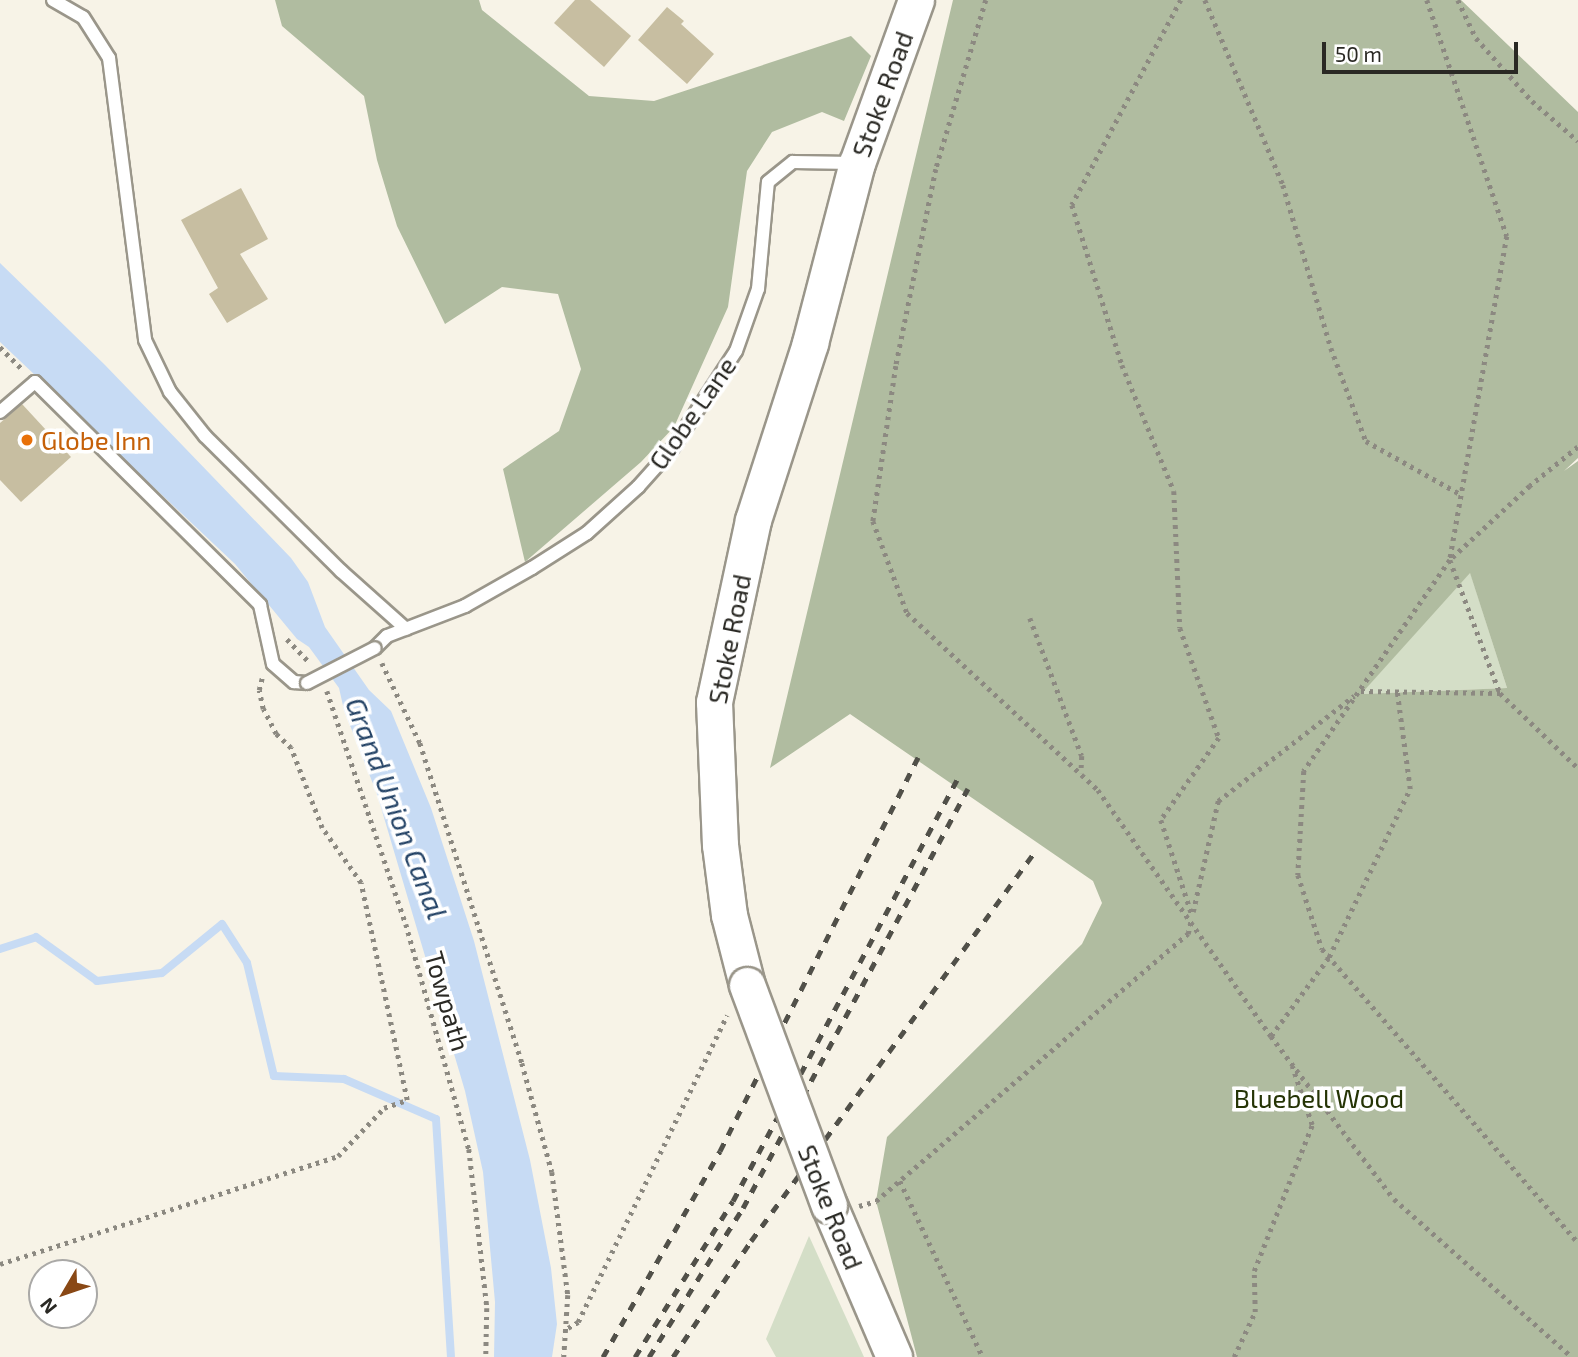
<!DOCTYPE html>
<html>
<head>
<meta charset="utf-8">
<style>
  body { margin:0 }
  #map { position:relative; width:1578px; height:1357px; overflow:hidden; background:#f7f3e7; font-family:"Exo 2",sans-serif }
  div>[style] { position:absolute }
  [style*='--x'] { left:calc(var(--x)*1px); top:calc(var(--y)*1px); width:calc(var(--w)*1px); rotate:calc(var(--a)*1deg) }
  .green>* { inset:0; background:#d4dec7 }
  .forest>* { inset:0; background:#b0bca0 }
  .water>* { inset:0; background:#c7dbf4 }
  .stream>* { height:8px; margin:-4px; padding:0 4px; transform-origin:4px; border-radius:4px; background:#c7dbf4 }
  .building>* { inset:0; background:#c7bea1 }
  .path>* { height:4.5px; margin-top:-2.25px; transform-origin:0; background:repeating-linear-gradient(90deg,#8c8981 0 3.5px,transparent 0 8.5px) }
  .roads { filter:drop-shadow(2px 0 #9a968a) drop-shadow(-2px 0 #9a968a) drop-shadow(0 2px #9a968a) drop-shadow(0 -2px #9a968a) }
  .lane>* { height:12px; margin:-6px; padding:0 6px; transform-origin:6px; border-radius:6px; background:#fff }
  .secondary>* { height:35px; margin:-17.5px; padding:0 17.5px; transform-origin:17.5px; border-radius:17.5px; background:#fff }
  .rail>* { height:5px; margin-top:-2.5px; transform-origin:0; background:repeating-linear-gradient(90deg,#515049 0 9px,transparent 0 18px) }
  .bridges { filter:drop-shadow(2px 0 #9a968a) drop-shadow(-2px 0 #9a968a) drop-shadow(0 2px #9a968a) drop-shadow(0 -2px #9a968a) }
  .lane-bridge>* { height:12px; margin:-6px; padding:0 6px; transform-origin:6px; border-radius:6px; background:#fff }
  .secondary-bridge>* { height:35px; margin:-17.5px; padding:0 17.5px; transform-origin:17.5px; border-radius:17.5px; background:#fff }
  .dots>* { width:19px; height:19px; translate:-50% -50%; box-sizing:border-box; border:4px solid #fff; border-radius:50% }
  span { translate:-50% -50%; white-space:nowrap; text-align:center; line-height:1.15; -webkit-text-stroke:7px #fff; paint-order:stroke }
  .street-label { font-size:26px; color:#2a2924 }
  .food-label { font-size:26px; color:#c56008 }
  .left { translate:0 -50%; text-align:left }
  .park-label { font-size:26px; color:#253405 }
  .water-label { font-size:28px; color:#244366; font-style:italic }
  .north { position:absolute; left:28px; top:1259px; width:70px; height:70px; box-sizing:border-box; background:#fff; border:2px solid #aaa9a7; border-radius:50%; rotate:231deg; font-size:19px; font-weight:700; line-height:28px; text-align:center; color:#2a2924 }
  .north::after { content:''; display:block; margin:auto; width:24px; height:32px; background:#894815; clip-path:polygon(50% 0,100% 100%,50% 72%,0 100%) }
  .scale { position:absolute; left:1322px; top:42px; width:196px; height:32px; box-sizing:border-box; border:4px solid #2a2924; border-top:0; padding-left:9px; font-size:21px; line-height:24px; white-space:nowrap; color:#2a2924; -webkit-text-stroke:5px #fff; paint-order:stroke }
</style>
</head>
<body>
<div id="map">
  <div class="green">
    <i style="clip-path:polygon(1470px 572px,1507px 688px,1361px 694px,1366px 688px)"></i>
    <i style="clip-path:polygon(809px 1236px,864px 1357px,776px 1357px,766px 1339px)"></i>
  </div>
  <div class="forest">
    <i style="clip-path:polygon(275px 0,479px 0,482px 10px,589px 96px,654px 101px,851px 36px,871px 56px,844px 121px,822px 112px,772px 132px,747px 171px,728px 307px,674px 427px,641px 462px,525px 562px,503px 469px,559px 431px,581px 369px,558px 294px,502px 287px,445px 324px,397px 226px,377px 160px,364px 96px,282px 26px)"></i>
    <i style="clip-path:polygon(evenodd,953px 0,1461px 0,1578px 112px,1578px 458px,1564px 471px,1578px 461px,1578px 1357px,917px 1357px,876px 1201px,887px 1137px,1082px 944px,1102px 903px,1093px 881px,850px 714px,770px 768px,953px 0,1470px 573px,1507px 688px,1362px 694px,1362px 693px,1470px 573px)"></i>
  </div>
  <div class="water">
    <i style="clip-path:polygon(0 263px,105px 365px,291px 558px,308px 582px,325px 627px,369px 690px,391px 711px,431px 808px,474px 941px,530px 1160px,551px 1268px,557px 1324px,552px 1357px,494px 1357px,495px 1302px,483px 1172px,465px 1091px,377px 794px,344px 710px,339px 688px,309px 647px,297px 639px,235px 564px,0 342px)"></i>
  </div>
  <div class="stream">
    <i style="--x:0;--y:949;--w:38;--a:-18"></i>
    <i style="--x:36;--y:937;--w:75;--a:35.8"></i>
    <i style="--x:97;--y:981;--w:65;--a:-7"></i>
    <i style="--x:162;--y:973;--w:77;--a:-39.2"></i>
    <i style="--x:222;--y:924;--w:46;--a:57.3"></i>
    <i style="--x:247;--y:963;--w:116;--a:76.6"></i>
    <i style="--x:274;--y:1076;--w:70;--a:2.5"></i>
    <i style="--x:344;--y:1079;--w:100;--a:23.5"></i>
    <i style="--x:436;--y:1119;--w:238;--a:86.4"></i>
  </div>
  <div class="building">
    <i style="clip-path:polygon(575px 0,590px 0,631px 36px,604px 67px,554px 23px)"></i>
    <i style="clip-path:polygon(667px 7px,684px 21px,681px 24px,714px 54px,687px 84px,638px 40px)"></i>
    <i style="clip-path:polygon(241px 188px,268px 239px,240px 254px,268px 299px,227px 323px,209px 294px,218px 288px,181px 220px)"></i>
    <i style="clip-path:polygon(22px 404px,71px 457px,21px 502px,0 480px,0 423px)"></i>
  </div>
  <div class="path">
    <i style="--x:986;--y:0;--w:176;--a:106.5"></i>
    <i style="--x:936;--y:169;--w:201;--a:101.5"></i>
    <i style="--x:896;--y:366;--w:157;--a:98.4"></i>
    <i style="--x:873;--y:521;--w:98;--a:69.7"></i>
    <i style="--x:907;--y:613;--w:260;--a:42.8"></i>
    <i style="--x:1098;--y:790;--w:301;--a:54.9"></i>
    <i style="--x:1271;--y:1036;--w:204;--a:53"></i>
    <i style="--x:1394;--y:1199;--w:238;--a:41.6"></i>
    <i style="--x:1181;--y:0;--w:232;--a:118"></i>
    <i style="--x:1072;--y:205;--w:168;--a:72.6"></i>
    <i style="--x:1122;--y:365;--w:136;--a:67.6"></i>
    <i style="--x:1174;--y:491;--w:137;--a:87.5"></i>
    <i style="--x:1180;--y:628;--w:117;--a:70.5"></i>
    <i style="--x:1219;--y:738;--w:100;--a:125.3"></i>
    <i style="--x:1161;--y:820;--w:100;--a:71.9"></i>
    <i style="--x:1205;--y:0;--w:201;--a:67.1"></i>
    <i style="--x:1283;--y:185;--w:170;--a:73.6"></i>
    <i style="--x:1331;--y:348;--w:99;--a:69.4"></i>
    <i style="--x:1366;--y:441;--w:110;--a:29.4"></i>
    <i style="--x:1427;--y:0;--w:249;--a:71.3"></i>
    <i style="--x:1507;--y:236;--w:329;--a:100"></i>
    <i style="--x:1450;--y:560;--w:142;--a:69.4"></i>
    <i style="--x:1500;--y:693;--w:108;--a:43.9"></i>
    <i style="--x:1458;--y:0;--w:42;--a:64.7"></i>
    <i style="--x:1476;--y:38;--w:84;--a:48.4"></i>
    <i style="--x:1532;--y:101;--w:61;--a:41"></i>
    <i style="--x:0;--y:347;--w:31;--a:45"></i>
    <i style="--x:1578;--y:447;--w:62;--a:140.9"></i>
    <i style="--x:1530;--y:486;--w:109;--a:137.2"></i>
    <i style="--x:1450;--y:560;--w:257;--a:124.7"></i>
    <i style="--x:1304;--y:771;--w:104;--a:93.3"></i>
    <i style="--x:1298;--y:875;--w:78;--a:72"></i>
    <i style="--x:1322;--y:949;--w:389;--a:48.9"></i>
    <i style="--x:1030;--y:618;--w:147;--a:69.4"></i>
    <i style="--x:1082;--y:756;--w:17;--a:93"></i>
    <i style="--x:287;--y:639;--w:33;--a:46"></i>
    <i style="--x:382;--y:663;--w:89;--a:64.6"></i>
    <i style="--x:420;--y:743;--w:336;--a:72.3"></i>
    <i style="--x:522;--y:1063;--w:113;--a:74.6"></i>
    <i style="--x:552;--y:1172;--w:124;--a:82.6"></i>
    <i style="--x:568;--y:1295;--w:62;--a:93.7"></i>
    <i style="--x:327;--y:691;--w:246;--a:71.3"></i>
    <i style="--x:406;--y:924;--w:234;--a:74.4"></i>
    <i style="--x:469;--y:1149;--w:160;--a:83.5"></i>
    <i style="--x:487;--y:1308;--w:49;--a:91.2"></i>
    <i style="--x:1361;--y:691;--w:139;--a:0.8"></i>
    <i style="--x:1193;--y:912;--w:114;--a:-77.3"></i>
    <i style="--x:1218;--y:801;--w:172;--a:-37.7"></i>
    <i style="--x:1271;--y:1036;--w:98;--a:-53.7"></i>
    <i style="--x:1329;--y:957;--w:187;--a:-64.3"></i>
    <i style="--x:1410;--y:789;--w:98;--a:-97.6"></i>
    <i style="--x:900;--y:1181;--w:195;--a:64.8"></i>
    <i style="--x:859;--y:1206;--w:18;--a:-16"></i>
    <i style="--x:876;--y:1201;--w:411;--a:-40.6"></i>
    <i style="--x:1188;--y:934;--w:14;--a:-78"></i>
    <i style="--x:0;--y:1264;--w:355;--a:-17.7"></i>
    <i style="--x:338;--y:1156;--w:66;--a:-46.2"></i>
    <i style="--x:384;--y:1108;--w:24;--a:-19"></i>
    <i style="--x:407;--y:1100;--w:222;--a:-102"></i>
    <i style="--x:361;--y:883;--w:67;--a:-125.3"></i>
    <i style="--x:322;--y:828;--w:86;--a:-111.2"></i>
    <i style="--x:291;--y:748;--w:21;--a:-137"></i>
    <i style="--x:276;--y:734;--w:28;--a:-117"></i>
    <i style="--x:263;--y:709;--w:19;--a:-102"></i>
    <i style="--x:259;--y:690;--w:12;--a:-76"></i>
    <i style="--x:568;--y:1328;--w:12;--a:-31"></i>
    <i style="--x:578;--y:1322;--w:341;--a:-64.1"></i>
    <i style="--x:1234;--y:1357;--w:50;--a:-65"></i>
    <i style="--x:1255;--y:1312;--w:41;--a:-91.4"></i>
    <i style="--x:1254;--y:1271;--w:157;--a:-68.3"></i>
    <i style="--x:1312;--y:1125;--w:62;--a:-108.7"></i>
  </div>
  <div class="roads">
    <div class="lane">
      <i style="--x:53;--y:0;--w:34;--a:30"></i>
      <i style="--x:83;--y:17;--w:49;--a:57.6"></i>
      <i style="--x:109;--y:58;--w:284;--a:82.7"></i>
      <i style="--x:145;--y:340;--w:58;--a:64.3"></i>
      <i style="--x:170;--y:392;--w:56;--a:51.5"></i>
      <i style="--x:205;--y:436;--w:192;--a:44.8"></i>
      <i style="--x:341;--y:571;--w:87;--a:41.7"></i>
      <i style="--x:0;--y:412;--w:46;--a:-40.6"></i>
      <i style="--x:35;--y:382;--w:317;--a:44.7"></i>
      <i style="--x:260;--y:605;--w:60;--a:77.6"></i>
      <i style="--x:273;--y:664;--w:28;--a:41"></i>
      <i style="--x:294;--y:682;--w:13;--a:4"></i>
      <i style="--x:375;--y:648;--w:17;--a:-45"></i>
      <i style="--x:387;--y:636;--w:84;--a:-21"></i>
      <i style="--x:465;--y:606;--w:77;--a:-29.6"></i>
      <i style="--x:532;--y:568;--w:65;--a:-32.5"></i>
      <i style="--x:587;--y:533;--w:69;--a:-42"></i>
      <i style="--x:638;--y:487;--w:51;--a:-48.2"></i>
      <i style="--x:672;--y:449;--w:117;--a:-56.9"></i>
      <i style="--x:736;--y:351;--w:66;--a:-70.5"></i>
      <i style="--x:758;--y:289;--w:107;--a:-84.7"></i>
      <i style="--x:768;--y:182;--w:32;--a:-39"></i>
      <i style="--x:793;--y:162;--w:60;--a:1"></i>
    </div>
    <div class="secondary">
      <i style="--x:747;--y:985;--w:72;--a:-104.4"></i>
      <i style="--x:729;--y:915;--w:71;--a:-97.3"></i>
      <i style="--x:720;--y:845;--w:143;--a:-92.4"></i>
      <i style="--x:714;--y:702;--w:186;--a:-77.9"></i>
      <i style="--x:753;--y:520;--w:186;--a:-72.1"></i>
      <i style="--x:810;--y:343;--w:186;--a:-75.4"></i>
      <i style="--x:857;--y:163;--w:173;--a:-70.1"></i>
      <i style="--x:829;--y:1205;--w:165;--a:66.8"></i>
    </div>
  </div>
  <div class="rail">
    <i style="--x:603;--y:1357;--w:237;--a:-60.4"></i>
    <i style="--x:720;--y:1151;--w:441;--a:-63.3"></i>
    <i style="--x:635;--y:1357;--w:184;--a:-57.9"></i>
    <i style="--x:733;--y:1201;--w:477;--a:-62"></i>
    <i style="--x:649;--y:1357;--w:176;--a:-57.8"></i>
    <i style="--x:743;--y:1208;--w:476;--a:-61.8"></i>
    <i style="--x:673;--y:1357;--w:140;--a:-56.1"></i>
    <i style="--x:751;--y:1241;--w:485;--a:-53.9"></i>
  </div>
  <div class="bridges">
    <div class="lane-bridge">
      <i style="--x:307;--y:683;--w:76;--a:-27.2"></i>
    </div>
    <div class="secondary-bridge">
      <i style="--x:747;--y:985;--w:235;--a:69.6"></i>
    </div>
  </div>
  <div class="dots">
    <i style="left:27px;top:440px;background:#e8710a"></i>
  </div>
  <div class="street-label">
    <span style="left:882px;top:94px;rotate:-70deg">Stoke Road</span>
    <span style="left:692px;top:413px;rotate:-55deg">Globe Lane</span>
    <span style="left:729px;top:639px;rotate:-79deg">Stoke Road</span>
    <span style="left:448px;top:1001px;rotate:74deg">Towpath</span>
    <span style="left:831px;top:1207px;rotate:68deg">Stoke Road</span>
  </div>
  <div class="food-label">
    <span class="left" style="left:41px;top:440px">Globe Inn</span>
  </div>
  <div class="park-label">
    <span style="left:1319px;top:1098px">Bluebell Wood</span>
  </div>
  <div class="water-label">
    <span style="left:397px;top:808px;rotate:69deg">Grand Union Canal</span>
  </div>
  <div class="north">N</div>
  <div class="scale">50 m</div>
</div>
</body>
</html>
